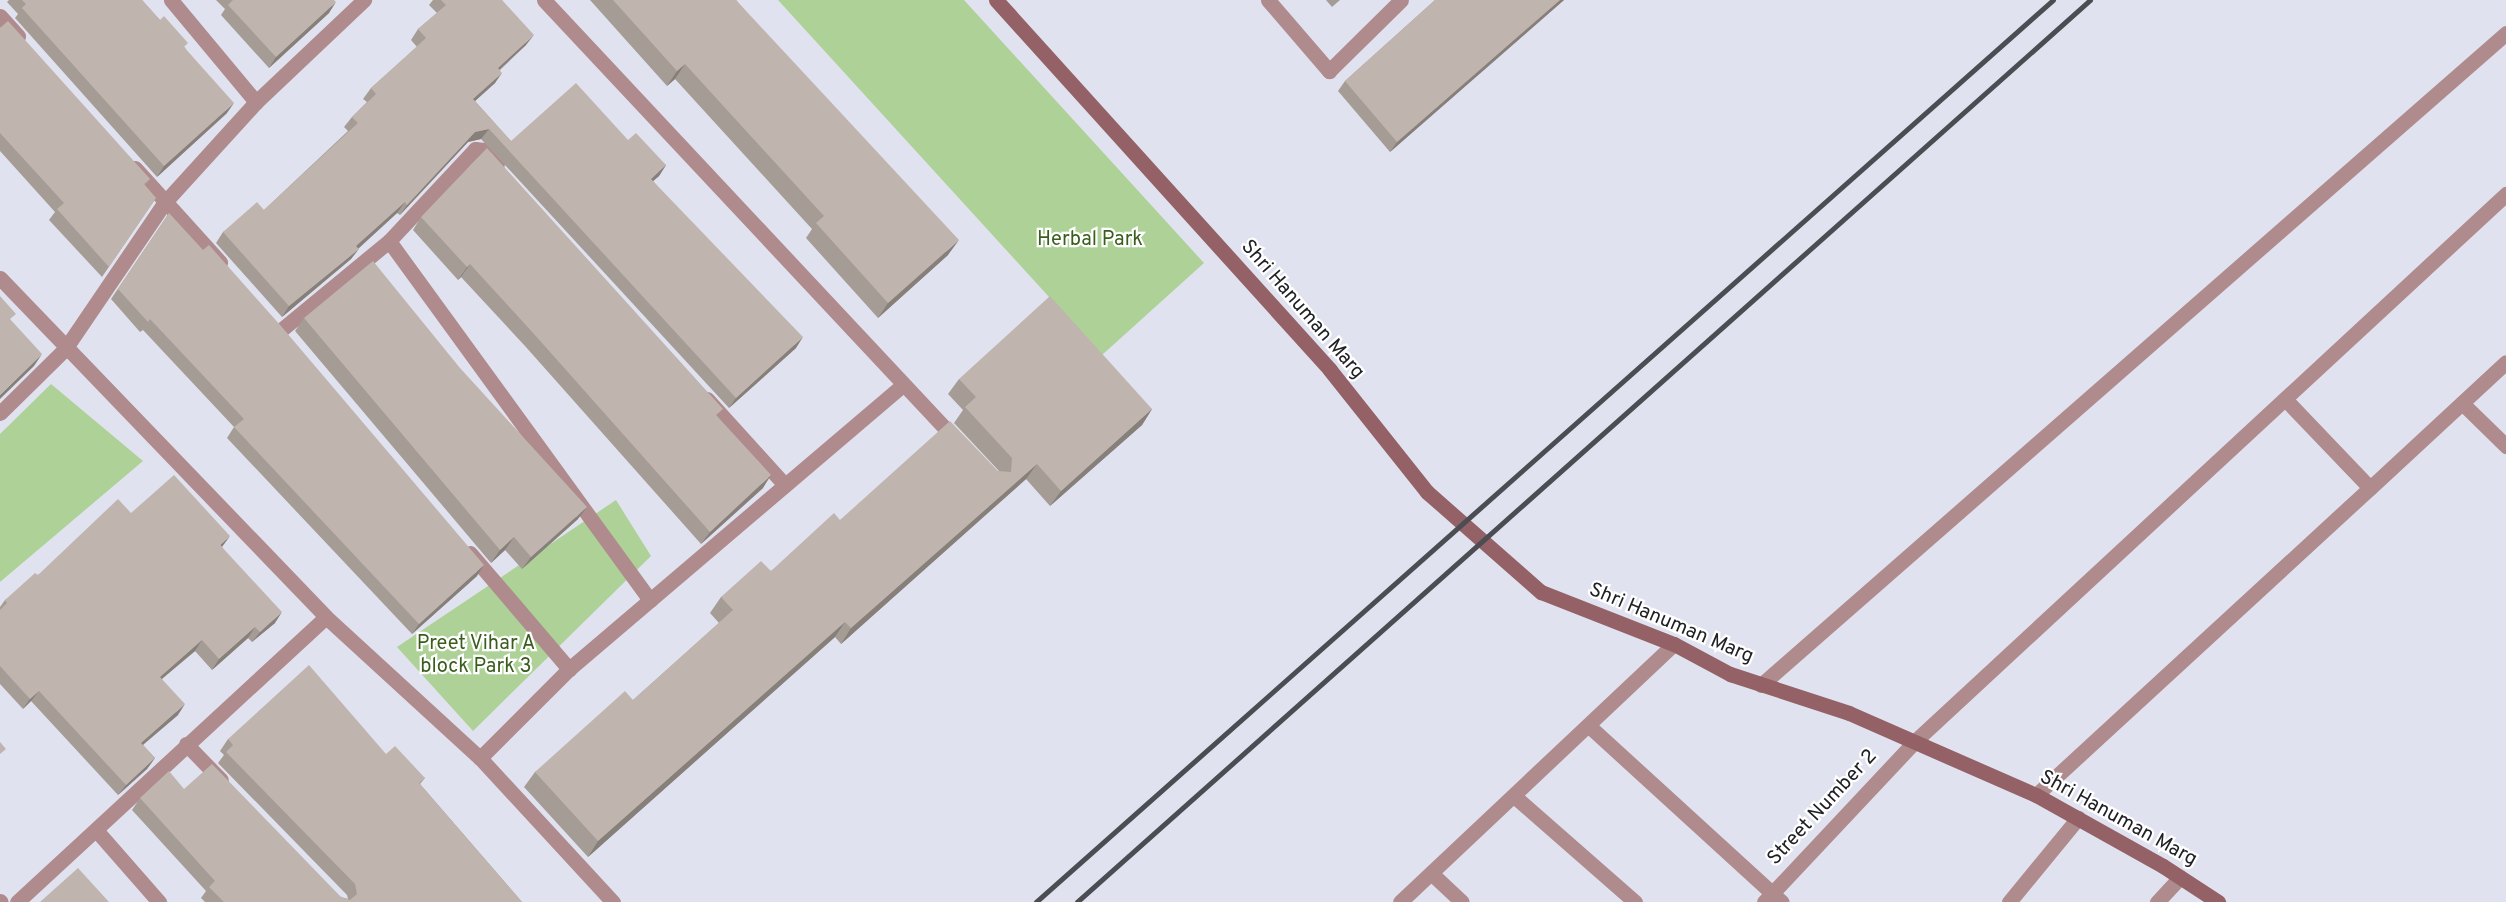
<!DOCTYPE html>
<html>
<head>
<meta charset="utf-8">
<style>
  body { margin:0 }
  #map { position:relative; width:2506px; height:902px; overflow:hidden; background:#e0e3ef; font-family:Overpass,sans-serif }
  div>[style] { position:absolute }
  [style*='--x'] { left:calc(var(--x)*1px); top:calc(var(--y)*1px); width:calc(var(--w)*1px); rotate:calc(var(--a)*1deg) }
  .green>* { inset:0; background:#add196 }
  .street>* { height:15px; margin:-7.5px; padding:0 7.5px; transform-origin:7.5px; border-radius:7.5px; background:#af8b8e }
  .secondary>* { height:15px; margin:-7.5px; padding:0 7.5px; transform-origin:7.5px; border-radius:7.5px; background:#936166 }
  .rail>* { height:4.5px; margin:-2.25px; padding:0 2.25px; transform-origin:2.25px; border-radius:2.25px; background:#4b4d52 }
  .wall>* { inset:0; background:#a59c96 }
  .shaded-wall>* { inset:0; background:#867f7a }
  .building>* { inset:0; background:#c0b5ae }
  span { translate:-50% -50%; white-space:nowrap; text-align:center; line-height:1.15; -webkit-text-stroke:4.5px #fff; paint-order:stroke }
  .park-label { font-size:20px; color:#3a5d1d }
  .street-label { font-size:20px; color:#202125 }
</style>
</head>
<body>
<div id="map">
  <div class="green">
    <i style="clip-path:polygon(778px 0,964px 0,1204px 263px,1102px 355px)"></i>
    <i style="clip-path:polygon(51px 384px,143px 461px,0 582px,0 434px)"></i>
    <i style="clip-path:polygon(616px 500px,651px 556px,473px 731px,397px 647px)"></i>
  </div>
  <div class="street">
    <i style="--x:171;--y:0;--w:133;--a:50.2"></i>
    <i style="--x:544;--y:0;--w:603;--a:46.88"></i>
    <i style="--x:1268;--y:0;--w:94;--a:49.3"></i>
    <i style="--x:1329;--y:71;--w:101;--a:-44.6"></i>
    <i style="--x:0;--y:16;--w:27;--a:48"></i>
    <i style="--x:135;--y:168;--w:127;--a:47.9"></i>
    <i style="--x:389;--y:241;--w:444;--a:54"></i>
    <i style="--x:0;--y:278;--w:470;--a:46.1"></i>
    <i style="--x:326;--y:617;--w:209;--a:42.5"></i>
    <i style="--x:480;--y:758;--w:196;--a:47.3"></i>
    <i style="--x:281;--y:330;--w:140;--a:-39.5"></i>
    <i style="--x:389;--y:241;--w:126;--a:-46.9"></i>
    <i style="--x:475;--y:149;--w:9;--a:6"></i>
    <i style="--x:484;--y:150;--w:19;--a:47"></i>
    <i style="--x:707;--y:399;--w:116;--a:47.8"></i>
    <i style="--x:2285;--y:399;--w:123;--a:46.3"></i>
    <i style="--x:2370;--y:488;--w:185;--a:-42.8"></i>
    <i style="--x:2462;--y:403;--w:62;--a:44.3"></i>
    <i style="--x:0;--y:413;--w:91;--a:-44.6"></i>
    <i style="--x:65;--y:349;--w:178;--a:-55.8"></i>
    <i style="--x:165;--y:202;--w:135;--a:-47.7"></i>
    <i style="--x:256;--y:102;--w:149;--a:-43.4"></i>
    <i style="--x:470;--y:553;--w:153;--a:49.5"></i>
    <i style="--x:1761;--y:685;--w:990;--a:-41.19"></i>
    <i style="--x:1589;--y:726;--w:261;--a:42.4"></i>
    <i style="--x:186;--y:744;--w:50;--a:45.8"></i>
    <i style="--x:480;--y:758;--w:126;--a:-45"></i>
    <i style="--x:569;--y:669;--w:438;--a:-40.4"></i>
    <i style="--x:2036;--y:795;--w:454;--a:-42.6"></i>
    <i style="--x:1514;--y:796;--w:161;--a:41.2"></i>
    <i style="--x:96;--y:830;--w:96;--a:48.8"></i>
    <i style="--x:1431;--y:873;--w:42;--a:43.1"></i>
    <i style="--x:0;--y:901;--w:1;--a:45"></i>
    <i style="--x:17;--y:902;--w:420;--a:-42.7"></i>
    <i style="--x:1400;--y:902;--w:376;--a:-43.3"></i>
    <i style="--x:1764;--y:902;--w:219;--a:-46.8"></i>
    <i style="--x:1914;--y:742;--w:807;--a:-42.79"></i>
    <i style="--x:2009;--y:902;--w:109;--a:-50.6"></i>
    <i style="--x:2157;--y:902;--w:34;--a:-47"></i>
  </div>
  <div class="secondary">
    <i style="--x:996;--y:0;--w:498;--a:47.9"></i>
    <i style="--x:1330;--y:370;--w:156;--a:51.5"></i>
    <i style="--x:1427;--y:492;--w:152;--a:41.3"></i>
    <i style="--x:1541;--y:592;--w:143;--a:21.4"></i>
    <i style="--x:1674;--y:644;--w:64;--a:28.2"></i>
    <i style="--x:1730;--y:674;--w:125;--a:18.1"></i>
    <i style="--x:1849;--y:713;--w:204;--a:23.7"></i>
    <i style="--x:2036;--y:795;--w:145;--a:29.2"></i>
    <i style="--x:2163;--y:866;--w:66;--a:33.2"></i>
  </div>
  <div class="rail">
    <i style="--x:1036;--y:902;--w:1359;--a:-41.57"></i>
    <i style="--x:1077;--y:902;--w:1356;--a:-41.68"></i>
  </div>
  <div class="wall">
    <i style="clip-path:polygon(9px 0,142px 0,185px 48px,227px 113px,157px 177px,15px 18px,18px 14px,7px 2px)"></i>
    <i style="clip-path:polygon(216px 0,334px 0,329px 13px,269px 68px,221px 15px,225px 9px)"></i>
    <i style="clip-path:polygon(433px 0,502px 0,526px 45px,500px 70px,495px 83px,475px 101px,511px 141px,628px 140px,666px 165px,659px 176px,653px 181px,796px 348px,729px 408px,481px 139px,468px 142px,400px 215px,397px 213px,358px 249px,351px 259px,282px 317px,216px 243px,223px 232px,264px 210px,348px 131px,344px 127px,352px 117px,367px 102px,363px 99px,371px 88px,417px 47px,411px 40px,418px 29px,437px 13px,429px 5px)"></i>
    <i style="clip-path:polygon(590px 0,736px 0,948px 255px,878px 318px,806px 238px,812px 229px,675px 79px,667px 86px)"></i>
    <i style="clip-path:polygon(1326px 0,1340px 0,1332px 7px)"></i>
    <i style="clip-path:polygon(1435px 0,1564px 0,1390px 152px,1338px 91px,1345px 81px)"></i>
    <i style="clip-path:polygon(0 28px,150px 179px,145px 186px,156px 198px,102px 277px,49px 220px,55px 212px,0 151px)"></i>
    <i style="clip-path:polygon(169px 213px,477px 576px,412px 634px,227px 438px,234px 427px,143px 330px,140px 332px,111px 299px)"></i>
    <i style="clip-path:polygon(421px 217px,718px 416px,763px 488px,701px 544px,525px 346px,461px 277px,458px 280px,413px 230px)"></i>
    <i style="clip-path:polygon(304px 318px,578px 519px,522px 569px,505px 550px,491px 563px,295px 331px)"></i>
    <i style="clip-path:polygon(959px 379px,1152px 409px,1142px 425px,1050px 506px,1026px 479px,841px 644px,835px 637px,588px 857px,524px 787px,535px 772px,633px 700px,719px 623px,710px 613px,721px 597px,771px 571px,840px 520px,999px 471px,954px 423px,963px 410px,948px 394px)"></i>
    <i style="clip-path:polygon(131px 513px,222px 547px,275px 623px,252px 642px,248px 638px,212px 670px,195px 651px,162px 679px,178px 715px,143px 745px,155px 758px,147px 769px,118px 795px,31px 701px,23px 709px,0 684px,0 607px,5px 600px,38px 575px)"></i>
    <i style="clip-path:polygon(228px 739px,386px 754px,425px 778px,420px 784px,522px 902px,205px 902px,201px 898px,206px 891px,132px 810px,140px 798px,184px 789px,341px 897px,348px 899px,347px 895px,218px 763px,224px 755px,220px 751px)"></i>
  </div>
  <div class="shaded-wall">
    <i style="clip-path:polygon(1560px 0,1564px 0,1390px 152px,1397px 142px)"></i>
    <i style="clip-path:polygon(336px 2px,329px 13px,269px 68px,276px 57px)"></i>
    <i style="clip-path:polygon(534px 35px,526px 45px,490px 78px,498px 68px)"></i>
    <i style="clip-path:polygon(685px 64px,675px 79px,667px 86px,677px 71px)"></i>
    <i style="clip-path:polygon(502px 73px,495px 83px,465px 110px,473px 99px)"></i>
    <i style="clip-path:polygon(234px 103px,227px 113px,157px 177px,164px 166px)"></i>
    <i style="clip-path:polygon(489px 129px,481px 139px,468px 142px,400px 215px,407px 205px,475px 132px)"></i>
    <i style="clip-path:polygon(666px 165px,659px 176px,644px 189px,651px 179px)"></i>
    <i style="clip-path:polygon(405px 202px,397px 213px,349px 257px,356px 246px)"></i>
    <i style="clip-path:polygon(959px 240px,948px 255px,878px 318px,888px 303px)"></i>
    <i style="clip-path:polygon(359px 249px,351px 259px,282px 317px,289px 306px)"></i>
    <i style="clip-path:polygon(470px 264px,461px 277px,458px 280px,467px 267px)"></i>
    <i style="clip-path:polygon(803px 337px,796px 348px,729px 408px,736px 398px)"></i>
    <i style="clip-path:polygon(42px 354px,34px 366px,0 399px,0 395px)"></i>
    <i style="clip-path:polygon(1152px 409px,1142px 425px,1050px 506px,1061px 491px)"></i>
    <i style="clip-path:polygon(1037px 464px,1026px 479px,841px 644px,851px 628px)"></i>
    <i style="clip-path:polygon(771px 475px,763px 488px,701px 544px,710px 532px)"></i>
    <i style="clip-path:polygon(587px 507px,578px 519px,522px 569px,531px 557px)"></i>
    <i style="clip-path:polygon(230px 536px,222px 547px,220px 545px)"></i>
    <i style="clip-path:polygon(514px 537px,505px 550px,491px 563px,500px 550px)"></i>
    <i style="clip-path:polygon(484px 565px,477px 576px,412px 634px,419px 624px)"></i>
    <i style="clip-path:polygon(282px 612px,275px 623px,252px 642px,260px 632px)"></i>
    <i style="clip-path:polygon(845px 622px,835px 637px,588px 857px,598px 841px)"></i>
    <i style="clip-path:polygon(255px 627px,248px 638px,212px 670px,219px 659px)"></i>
    <i style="clip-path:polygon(202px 640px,195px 651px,152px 687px,160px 677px)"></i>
    <i style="clip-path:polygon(39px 691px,31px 701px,23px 709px,30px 699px)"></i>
    <i style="clip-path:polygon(185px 704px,178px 715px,133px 753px,141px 743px)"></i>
    <i style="clip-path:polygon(155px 758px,147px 769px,118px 795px,126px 785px)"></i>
  </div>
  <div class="building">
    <i style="clip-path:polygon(22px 0,142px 0,160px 20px,164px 16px,188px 43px,184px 47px,234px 103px,164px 166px,22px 8px,26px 4px)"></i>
    <i style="clip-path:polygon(233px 0,334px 0,336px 2px,276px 57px,228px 5px)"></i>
    <i style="clip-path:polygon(441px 0,502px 0,534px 35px,498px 68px,502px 73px,473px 99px,511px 141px,576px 83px,628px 140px,636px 133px,666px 165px,651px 179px,803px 337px,736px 398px,489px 129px,475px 132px,407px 205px,405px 202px,356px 246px,359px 249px,289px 306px,223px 232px,257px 202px,264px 210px,358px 123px,352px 117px,376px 94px,371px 88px,426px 38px,418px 29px,446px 5px)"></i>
    <i style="clip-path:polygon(613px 0,736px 0,959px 240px,888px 303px,816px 223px,824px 216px,685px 64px,677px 71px)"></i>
    <i style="clip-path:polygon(1435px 0,1560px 0,1397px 142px,1345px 81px)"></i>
    <i style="clip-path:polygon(8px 21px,150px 179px,144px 184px,156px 198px,109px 267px,57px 209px,64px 203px,0 133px,0 28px)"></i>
    <i style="clip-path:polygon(487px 148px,723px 409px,716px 415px,771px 475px,710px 532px,534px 334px,470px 264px,467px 267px,421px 217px)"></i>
    <i style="clip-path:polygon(169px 213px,203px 250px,209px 245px,281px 326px,484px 565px,419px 624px,234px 427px,244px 419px,150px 319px,148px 322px,118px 289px)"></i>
    <i style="clip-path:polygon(373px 261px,460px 368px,587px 507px,531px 557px,514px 537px,500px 550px,304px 318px)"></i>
    <i style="clip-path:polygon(0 296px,16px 314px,10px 319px,42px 354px,0 395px)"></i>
    <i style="clip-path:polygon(1050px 296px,1152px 409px,1061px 491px,1037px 464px,851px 628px,845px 622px,598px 841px,535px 772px,625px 691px,633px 700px,733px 610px,721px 597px,761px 561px,771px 571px,834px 513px,840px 520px,950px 421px,998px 471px,1011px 472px,1012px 458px,965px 407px,976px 397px,959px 379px)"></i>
    <i style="clip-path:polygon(174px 475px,230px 536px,220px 545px,282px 612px,260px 632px,255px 627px,219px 659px,202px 640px,160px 677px,185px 704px,141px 743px,155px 758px,126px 785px,39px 691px,30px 699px,0 666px,0 610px,7px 603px,5px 600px,35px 573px,38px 575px,118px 499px,131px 513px)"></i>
    <i style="clip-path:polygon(309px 665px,386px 754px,395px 746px,425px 778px,419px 783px,522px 902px,224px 902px,209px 887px,215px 881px,140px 798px,169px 771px,184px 789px,212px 764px,341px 897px,350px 900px,357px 894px,355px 884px,226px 752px,233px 745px,228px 739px)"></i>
    <i style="clip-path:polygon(0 742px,6px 749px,0 754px)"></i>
    <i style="clip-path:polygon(78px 868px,109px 902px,40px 902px)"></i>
  </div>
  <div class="park-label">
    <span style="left:1090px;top:240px">Herbal Park</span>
    <span style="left:476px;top:656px">Preet Vihar A<br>block Park 3</span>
  </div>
  <div class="street-label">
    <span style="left:1302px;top:310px;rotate:49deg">Shri Hanuman Marg</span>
    <span style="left:1671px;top:624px;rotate:23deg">Shri Hanuman Marg</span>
    <span style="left:1823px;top:808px;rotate:-47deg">Street Number 2</span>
    <span style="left:2118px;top:819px;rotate:29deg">Shri Hanuman Marg</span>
  </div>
</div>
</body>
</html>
